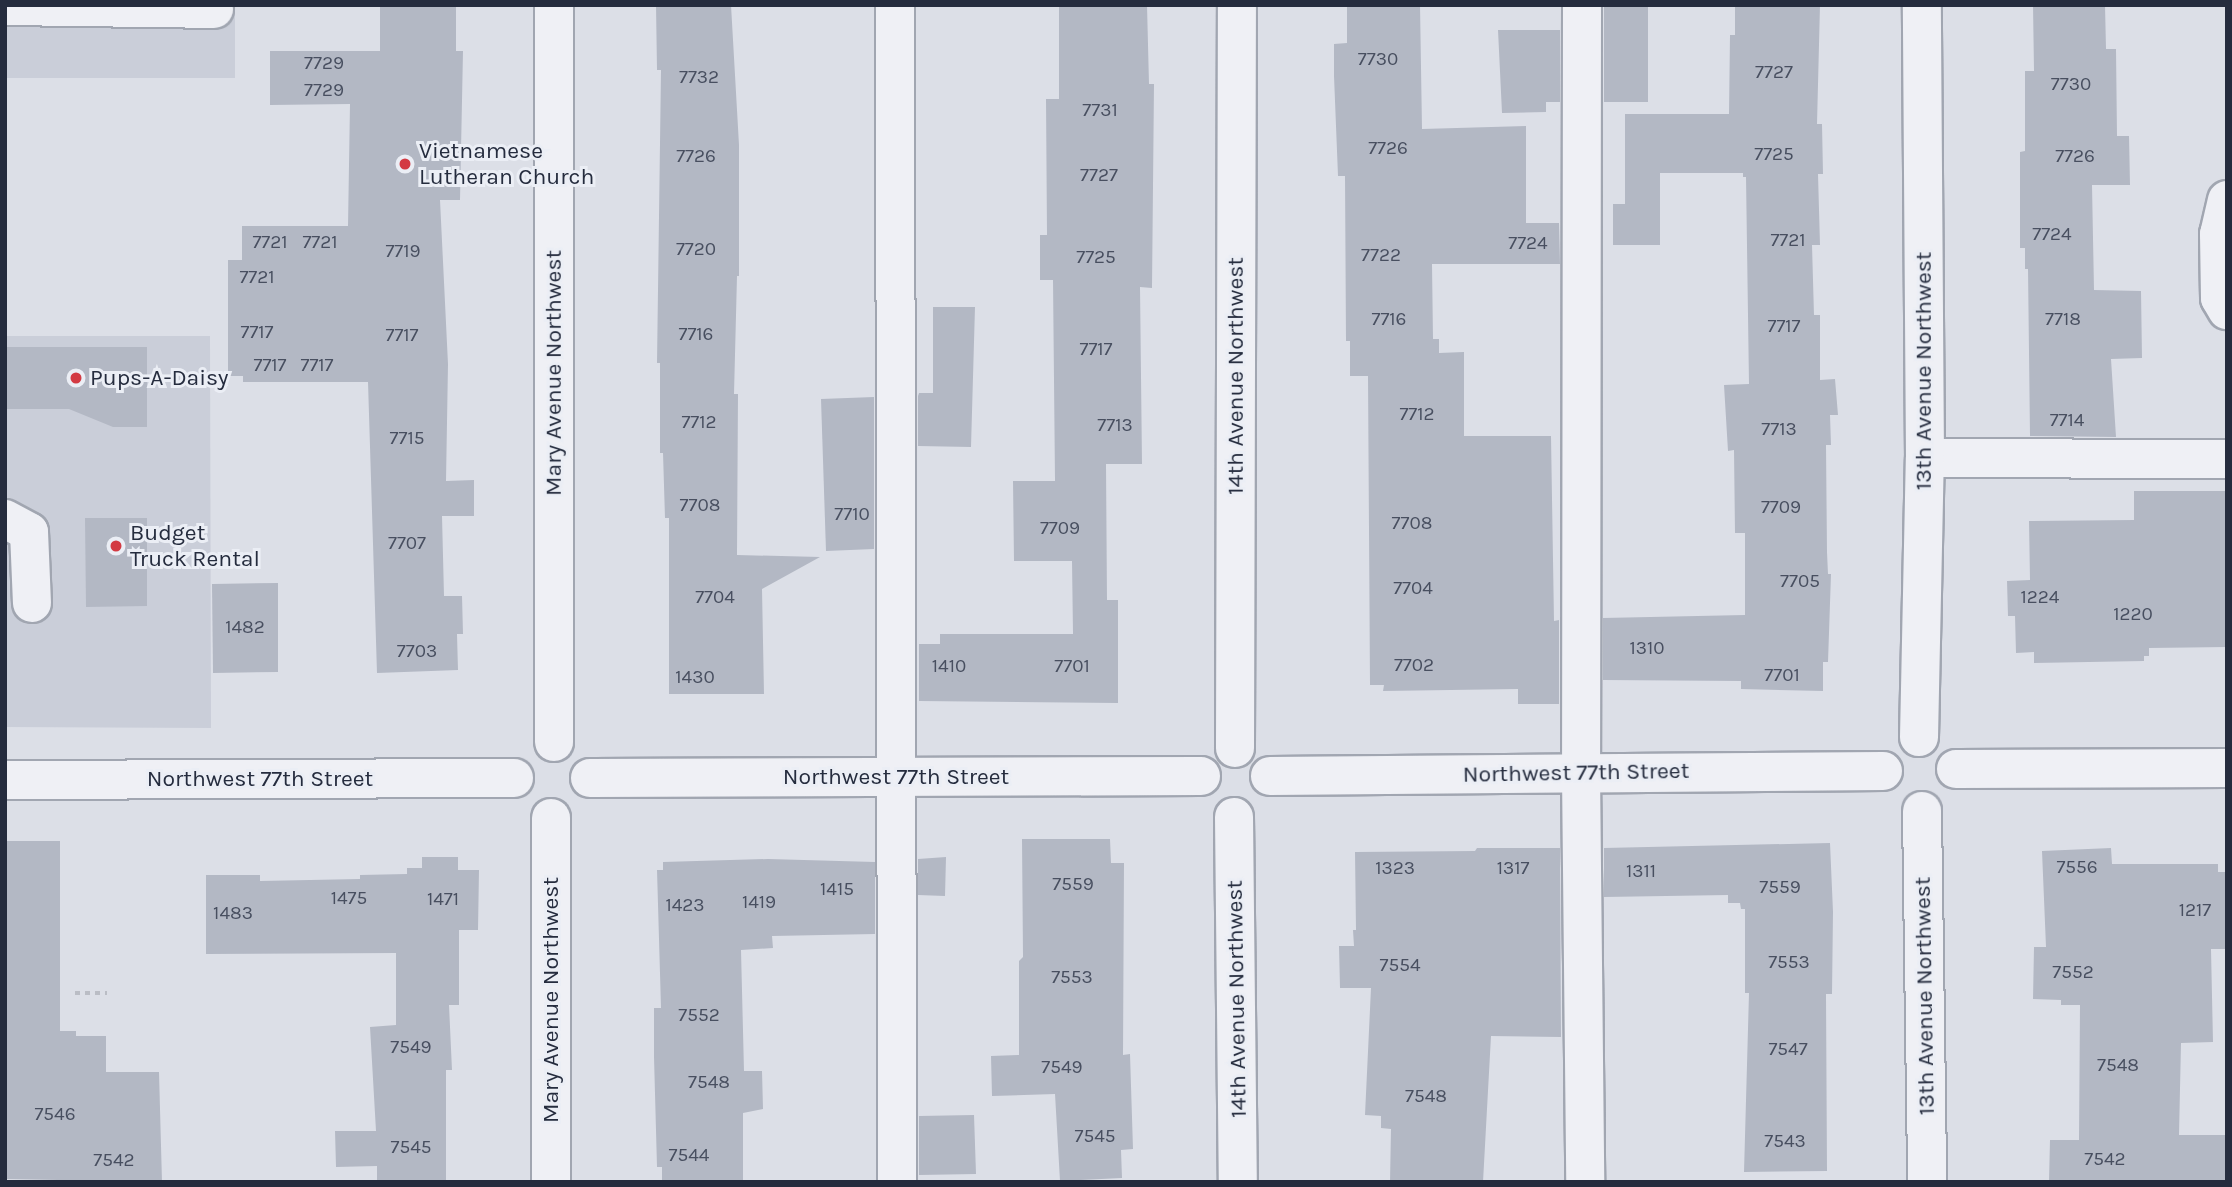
<!DOCTYPE html>
<html>
<head>
<meta charset="utf-8">
<style>
  body { margin:0 }
  #map { position:relative; width:2232px; height:1187px; overflow:hidden; background:#dcdfe7; font-family:Karla,sans-serif }
  div>[style] { position:absolute }
  [style*='--x'] { left:calc(var(--x)*1px); top:calc(var(--y)*1px); width:calc(var(--w)*1px); rotate:calc(var(--a)*1deg) }
  .built>* { inset:0; background:#caced9 }
  .building>* { inset:0; background:#b3b8c4 }
  .path>* { height:4.5px; margin-top:-2.25px; transform-origin:0; background:repeating-linear-gradient(90deg,#babdc5 0 5px,transparent 0 10px) }
  .roads { filter:drop-shadow(2px 0 #a1a6b1) drop-shadow(-2px 0 #a1a6b1) drop-shadow(0 2px #a1a6b1) drop-shadow(0 -2px #a1a6b1) }
  .minor>* { height:38px; margin:-19px; padding:0 19px; transform-origin:19px; border-radius:19px; background:#eff0f5 }
  .dots>* { width:19px; height:19px; translate:-50% -50%; box-sizing:border-box; border:4px solid #ebeef5; border-radius:50% }
  span { translate:-50% -50%; white-space:nowrap; text-align:center; line-height:1.15; -webkit-text-stroke:6px #ebeef5; paint-order:stroke }
  .number-label { font-size:19px; color:#484f60 }
  .number-label span { -webkit-text-stroke-width:0 }
  .poi-label { font-size:23px; color:#252c3e }
  .left { translate:0 -50%; text-align:left }
  .street-label { font-size:23px; color:#252c3e }
  .frame { position:absolute; inset:0; border:7px solid #252c3e; pointer-events:none }
</style>
</head>
<body>
<div id="map">
  <div class="built">
    <i style="clip-path:polygon(5px 5px,235px 5px,235px 78px,5px 78px)"></i>
    <i style="clip-path:polygon(5px 336px,210px 336px,211px 728px,5px 727px)"></i>
  </div>
  <div class="building">
    <i style="clip-path:polygon(380px 5px,456px 5px,456px 51px,463px 51px,460px 200px,440px 200px,448px 364px,446px 481px,474px 480px,474px 516px,442px 516px,444px 596px,462px 596px,463px 634px,457px 634px,458px 670px,377px 673px,368px 382px,243px 382px,243px 376px,228px 376px,228px 260px,242px 260px,242px 226px,348px 226px,350px 104px,270px 105px,270px 51px,380px 51px)"></i>
    <i style="clip-path:polygon(656px 5px,731px 5px,739px 145px,739px 276px,737px 276px,734px 394px,738px 394px,737px 555px,820px 557px,762px 589px,764px 694px,669px 694px,669px 518px,665px 518px,663px 453px,660px 453px,660px 363px,657px 363px,661px 70px,657px 70px)"></i>
    <i style="clip-path:polygon(1059px 5px,1147px 5px,1149px 84px,1154px 84px,1152px 288px,1140px 287px,1142px 464px,1106px 464px,1107px 600px,1118px 600px,1118px 703px,919px 701px,919px 644px,940px 644px,940px 634px,1073px 634px,1072px 561px,1014px 561px,1013px 481px,1055px 481px,1053px 280px,1040px 280px,1040px 235px,1047px 235px,1046px 99px,1059px 99px)"></i>
    <i style="clip-path:polygon(1347px 5px,1420px 5px,1422px 129px,1526px 126px,1526px 223px,1559px 223px,1560px 264px,1432px 264px,1433px 339px,1439px 339px,1439px 353px,1464px 352px,1464px 436px,1551px 436px,1554px 621px,1559px 620px,1559px 704px,1518px 704px,1518px 689px,1383px 691px,1384px 685px,1370px 685px,1368px 376px,1350px 376px,1350px 341px,1346px 341px,1345px 176px,1338px 176px,1334px 76px,1334px 44px,1347px 43px)"></i>
    <i style="clip-path:polygon(1604px 5px,1648px 5px,1648px 102px,1604px 102px)"></i>
    <i style="clip-path:polygon(1735px 5px,1820px 5px,1817px 124px,1822px 124px,1823px 174px,1818px 174px,1820px 245px,1812px 245px,1814px 315px,1820px 315px,1820px 380px,1835px 379px,1838px 415px,1830px 415px,1831px 445px,1826px 445px,1827px 552px,1828px 574px,1831px 574px,1828px 662px,1823px 662px,1823px 691px,1741px 689px,1741px 681px,1603px 680px,1603px 618px,1745px 615px,1745px 533px,1735px 533px,1734px 450px,1728px 451px,1724px 385px,1749px 384px,1746px 177px,1743px 177px,1743px 173px,1660px 173px,1660px 245px,1613px 245px,1613px 204px,1625px 204px,1625px 114px,1729px 114px,1730px 35px,1735px 35px)"></i>
    <i style="clip-path:polygon(2033px 5px,2105px 5px,2106px 49px,2116px 49px,2117px 136px,2129px 136px,2130px 185px,2092px 185px,2094px 290px,2141px 291px,2142px 358px,2111px 359px,2116px 437px,2030px 436px,2028px 269px,2025px 269px,2025px 248px,2020px 248px,2020px 152px,2025px 151px,2025px 71px,2034px 71px)"></i>
    <i style="clip-path:polygon(1498px 30px,1560px 30px,1560px 102px,1546px 102px,1546px 112px,1502px 113px)"></i>
    <i style="clip-path:polygon(933px 307px,975px 307px,971px 447px,918px 446px,918px 396px,919px 393px,933px 393px)"></i>
    <i style="clip-path:polygon(5px 347px,147px 347px,147px 427px,113px 427px,69px 409px,5px 409px)"></i>
    <i style="clip-path:polygon(874px 397px,874px 549px,826px 551px,821px 399px)"></i>
    <i style="clip-path:polygon(2134px 491px,2227px 491px,2227px 647px,2149px 648px,2149px 656px,2144px 656px,2144px 661px,2034px 663px,2034px 652px,2016px 653px,2015px 616px,2008px 616px,2007px 581px,2030px 580px,2029px 521px,2134px 520px)"></i>
    <i style="clip-path:polygon(85px 518px,147px 518px,147px 606px,86px 607px)"></i>
    <i style="clip-path:polygon(278px 583px,278px 672px,213px 673px,212px 584px)"></i>
    <i style="clip-path:polygon(1022px 839px,1110px 839px,1111px 863px,1124px 863px,1123px 1055px,1130px 1054px,1133px 1149px,1121px 1150px,1122px 1178px,1060px 1181px,1055px 1094px,992px 1096px,991px 1056px,1019px 1055px,1019px 961px,1023px 957px)"></i>
    <i style="clip-path:polygon(5px 841px,60px 841px,60px 1031px,76px 1031px,76px 1036px,106px 1036px,106px 1072px,159px 1072px,162px 1182px,6px 1179px)"></i>
    <i style="clip-path:polygon(1830px 843px,1833px 912px,1832px 994px,1826px 994px,1827px 1171px,1744px 1172px,1749px 993px,1745px 993px,1745px 909px,1741px 909px,1740px 903px,1728px 903px,1728px 895px,1604px 897px,1604px 848px)"></i>
    <i style="clip-path:polygon(1477px 848px,1560px 848px,1561px 1037px,1491px 1036px,1483px 1182px,1390px 1182px,1391px 1129px,1381px 1128px,1381px 1116px,1365px 1115px,1371px 988px,1340px 988px,1339px 946px,1354px 946px,1353px 930px,1356px 930px,1355px 852px,1475px 851px)"></i>
    <i style="clip-path:polygon(2111px 848px,2112px 864px,2218px 864px,2218px 872px,2227px 872px,2227px 949px,2211px 949px,2213px 1042px,2181px 1043px,2179px 1135px,2227px 1135px,2227px 1182px,2049px 1182px,2050px 1140px,2079px 1140px,2080px 1005px,2061px 1005px,2061px 1000px,2033px 999px,2034px 947px,2046px 947px,2042px 851px)"></i>
    <i style="clip-path:polygon(422px 857px,458px 857px,458px 870px,479px 870px,478px 930px,459px 930px,459px 1005px,449px 1005px,452px 1070px,446px 1070px,446px 1182px,377px 1182px,377px 1166px,336px 1167px,335px 1131px,376px 1131px,370px 1027px,396px 1025px,396px 953px,206px 954px,206px 875px,260px 875px,260px 881px,360px 879px,360px 875px,407px 874px,407px 868px,422px 868px)"></i>
    <i style="clip-path:polygon(946px 857px,945px 896px,918px 895px,918px 859px)"></i>
    <i style="clip-path:polygon(768px 859px,875px 862px,875px 934px,772px 936px,773px 948px,741px 950px,744px 1071px,762px 1071px,763px 1109px,743px 1113px,743px 1182px,662px 1182px,662px 1167px,657px 1167px,654px 1057px,654px 1008px,661px 1008px,657px 870px,663px 870px,663px 862px)"></i>
    <i style="clip-path:polygon(974px 1115px,976px 1174px,919px 1175px,919px 1116px)"></i>
  </div>
  <div class="path">
    <i style="--x:75;--y:993;--w:32;--a:0"></i>
  </div>
  <div class="roads">
    <div class="minor">
      <i style="--x:554;--y:5;--w:737;--a:90"></i>
      <i style="--x:895;--y:5;--w:1177;--a:89.9"></i>
      <i style="--x:1582;--y:5;--w:768;--a:90.07"></i>
      <i style="--x:1581;--y:773;--w:409;--a:89.4"></i>
      <i style="--x:5;--y:6;--w:209;--a:0.8"></i>
      <i style="--x:2227;--y:200;--w:35;--a:103"></i>
      <i style="--x:2219;--y:234;--w:64;--a:89.1"></i>
      <i style="--x:2220;--y:298;--w:14;--a:60"></i>
      <i style="--x:1925;--y:458;--w:302;--a:0.2"></i>
      <i style="--x:5;--y:519;--w:27;--a:28"></i>
      <i style="--x:29;--y:532;--w:71;--a:87.6"></i>
      <i style="--x:1919;--y:737;--w:279;--a:-88.8"></i>
      <i style="--x:1925;--y:458;--w:453;--a:-90.4"></i>
      <i style="--x:1235;--y:748;--w:743;--a:-89.85"></i>
      <i style="--x:1956;--y:769;--w:271;--a:-0.2"></i>
      <i style="--x:1270;--y:776;--w:613;--a:-0.47"></i>
      <i style="--x:590;--y:778;--w:611;--a:-0.19"></i>
      <i style="--x:5;--y:780;--w:509;--a:-0.23"></i>
      <i style="--x:1922;--y:811;--w:371;--a:89.2"></i>
      <i style="--x:1234;--y:817;--w:365;--a:89.4"></i>
      <i style="--x:551;--y:818;--w:364;--a:90"></i>
    </div>
  </div>
  <div class="dots">
    <i style="left:405px;top:164px;background:#d33a43"></i>
    <i style="left:76px;top:378px;background:#d33a43"></i>
    <i style="left:116px;top:546px;background:#d33a43"></i>
  </div>
  <div class="number-label">
    <span style="left:1378px;top:60px">7730</span>
    <span style="left:324px;top:64px">7729</span>
    <span style="left:1774px;top:73px">7727</span>
    <span style="left:699px;top:78px">7732</span>
    <span style="left:2071px;top:85px">7730</span>
    <span style="left:324px;top:91px">7729</span>
    <span style="left:1100px;top:111px">7731</span>
    <span style="left:1388px;top:149px">7726</span>
    <span style="left:1774px;top:155px">7725</span>
    <span style="left:696px;top:157px">7726</span>
    <span style="left:2075px;top:157px">7726</span>
    <span style="left:1099px;top:176px">7727</span>
    <span style="left:2052px;top:235px">7724</span>
    <span style="left:1788px;top:241px">7721</span>
    <span style="left:270px;top:243px">7721</span>
    <span style="left:320px;top:243px">7721</span>
    <span style="left:1528px;top:244px">7724</span>
    <span style="left:696px;top:250px">7720</span>
    <span style="left:403px;top:252px">7719</span>
    <span style="left:1381px;top:256px">7722</span>
    <span style="left:1096px;top:258px">7725</span>
    <span style="left:257px;top:278px">7721</span>
    <span style="left:1389px;top:320px">7716</span>
    <span style="left:2063px;top:320px">7718</span>
    <span style="left:1784px;top:327px">7717</span>
    <span style="left:257px;top:333px">7717</span>
    <span style="left:696px;top:335px">7716</span>
    <span style="left:402px;top:336px">7717</span>
    <span style="left:1096px;top:350px">7717</span>
    <span style="left:270px;top:366px">7717</span>
    <span style="left:317px;top:366px">7717</span>
    <span style="left:1417px;top:415px">7712</span>
    <span style="left:2067px;top:421px">7714</span>
    <span style="left:699px;top:423px">7712</span>
    <span style="left:1115px;top:426px">7713</span>
    <span style="left:1779px;top:430px">7713</span>
    <span style="left:407px;top:439px">7715</span>
    <span style="left:700px;top:506px">7708</span>
    <span style="left:1781px;top:508px">7709</span>
    <span style="left:852px;top:515px">7710</span>
    <span style="left:1412px;top:524px">7708</span>
    <span style="left:1060px;top:529px">7709</span>
    <span style="left:407px;top:544px">7707</span>
    <span style="left:1800px;top:582px">7705</span>
    <span style="left:1413px;top:589px">7704</span>
    <span style="left:715px;top:598px">7704</span>
    <span style="left:2040px;top:598px">1224</span>
    <span style="left:2133px;top:615px">1220</span>
    <span style="left:245px;top:628px">1482</span>
    <span style="left:1647px;top:649px">1310</span>
    <span style="left:417px;top:652px">7703</span>
    <span style="left:1414px;top:666px">7702</span>
    <span style="left:949px;top:667px">1410</span>
    <span style="left:1072px;top:667px">7701</span>
    <span style="left:1782px;top:676px">7701</span>
    <span style="left:695px;top:678px">1430</span>
    <span style="left:2077px;top:868px">7556</span>
    <span style="left:1395px;top:869px">1323</span>
    <span style="left:1513px;top:869px">1317</span>
    <span style="left:1641px;top:872px">1311</span>
    <span style="left:1073px;top:885px">7559</span>
    <span style="left:1780px;top:888px">7559</span>
    <span style="left:837px;top:890px">1415</span>
    <span style="left:349px;top:899px">1475</span>
    <span style="left:443px;top:900px">1471</span>
    <span style="left:759px;top:903px">1419</span>
    <span style="left:685px;top:906px">1423</span>
    <span style="left:2195px;top:911px">1217</span>
    <span style="left:233px;top:914px">1483</span>
    <span style="left:1789px;top:963px">7553</span>
    <span style="left:1400px;top:966px">7554</span>
    <span style="left:2073px;top:973px">7552</span>
    <span style="left:1072px;top:978px">7553</span>
    <span style="left:699px;top:1016px">7552</span>
    <span style="left:411px;top:1048px">7549</span>
    <span style="left:1788px;top:1050px">7547</span>
    <span style="left:2118px;top:1066px">7548</span>
    <span style="left:1062px;top:1068px">7549</span>
    <span style="left:709px;top:1083px">7548</span>
    <span style="left:1426px;top:1097px">7548</span>
    <span style="left:55px;top:1115px">7546</span>
    <span style="left:1095px;top:1137px">7545</span>
    <span style="left:1785px;top:1142px">7543</span>
    <span style="left:411px;top:1148px">7545</span>
    <span style="left:689px;top:1156px">7544</span>
    <span style="left:2105px;top:1160px">7542</span>
    <span style="left:114px;top:1161px">7542</span>
  </div>
  <div class="poi-label">
    <span class="left" style="left:419px;top:164px">Vietnamese<br>Lutheran Church</span>
    <span class="left" style="left:90px;top:378px">Pups-A-Daisy</span>
    <span class="left" style="left:130px;top:546px">Budget<br>Truck Rental</span>
  </div>
  <div class="street-label">
    <span style="left:1924px;top:371px;rotate:-90deg">13th Avenue Northwest</span>
    <span style="left:554px;top:373px;rotate:-90deg">Mary Avenue Northwest</span>
    <span style="left:1236px;top:376px;rotate:-90deg">14th Avenue Northwest</span>
    <span style="left:1576px;top:773px;rotate:-1deg">Northwest 77th Street</span>
    <span style="left:896px;top:777px">Northwest 77th Street</span>
    <span style="left:260px;top:779px">Northwest 77th Street</span>
    <span style="left:1925px;top:996px;rotate:-91deg">13th Avenue Northwest</span>
    <span style="left:1237px;top:999px;rotate:-91deg">14th Avenue Northwest</span>
    <span style="left:551px;top:1000px;rotate:-90deg">Mary Avenue Northwest</span>
  </div>
  <div class="frame"></div>
</div>
</body>
</html>
